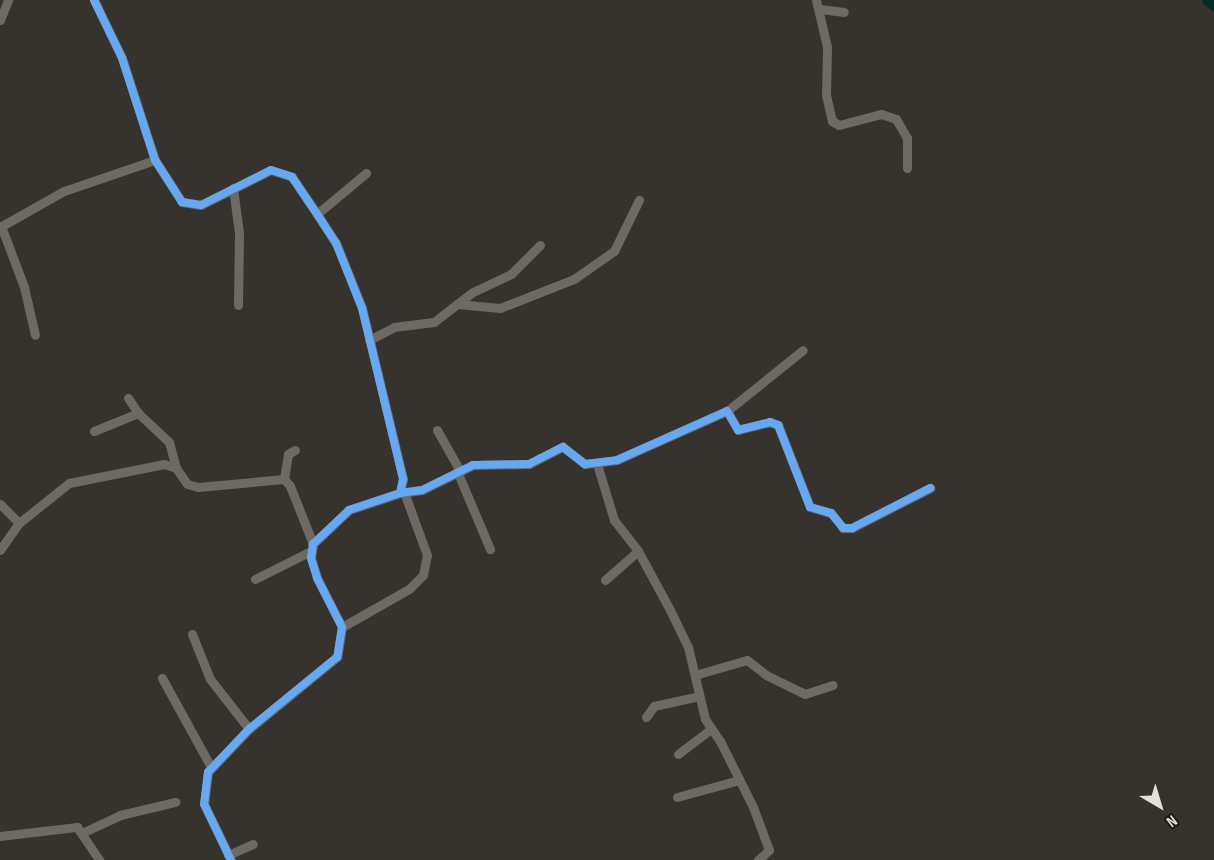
<!DOCTYPE html>
<html>
<head>
<meta charset="utf-8">
<style>
  body { margin:0 }
  #map { position:relative; width:1214px; height:860px; overflow:hidden; background:#36322d; font-family:"Sofia Sans Condensed",sans-serif }
  div>[style] { position:absolute }
  [style*='--x'] { left:calc(var(--x)*1px); top:calc(var(--y)*1px); width:calc(var(--w)*1px); rotate:calc(var(--a)*1deg) }
  .river>* { height:12px; margin:-6px; padding:0 6px; transform-origin:6px; border-radius:6px; background:#0a2929 }
  .minor>* { height:9px; margin:-4.5px; padding:0 4.5px; transform-origin:4.5px; border-radius:4.5px; background:#6e6963 }
  .cycleway>* { height:8px; margin:-4px; padding:0 4px; transform-origin:4px; border-radius:4px; background:#66a8f1 }
  span { translate:-50% -50%; white-space:nowrap; text-align:center; line-height:1.15; -webkit-text-stroke:4.5px #1e1b17; paint-order:stroke }
  .north { position:absolute; left:1130px; top:776px; width:60px; height:60px; -webkit-text-stroke:4px #1e1b17; paint-order:stroke; rotate:142deg; font-size:16px; font-weight:700; line-height:24px; text-align:center; color:#e4dfd9 }
  .north::after { content:''; display:block; margin:auto; width:21px; height:27px; background:#e4dfd9; clip-path:polygon(50% 0,100% 100%,50% 72%,0 100%) }
</style>
</head>
<body>
<div id="map">
  <div class="river">
    <i style="--x:1208;--y:0;--w:8;--a:40"></i>
  </div>
  <div class="minor">
    <i style="--x:94;--y:0;--w:64;--a:64.2"></i>
    <i style="--x:122;--y:58;--w:107;--a:72.1"></i>
    <i style="--x:155;--y:160;--w:50;--a:57.3"></i>
    <i style="--x:182;--y:202;--w:19;--a:9"></i>
    <i style="--x:201;--y:205;--w:78;--a:-26.6"></i>
    <i style="--x:271;--y:170;--w:22;--a:18"></i>
    <i style="--x:292;--y:177;--w:45;--a:56"></i>
    <i style="--x:317;--y:214;--w:35;--a:57"></i>
    <i style="--x:336;--y:243;--w:70;--a:68.2"></i>
    <i style="--x:362;--y:308;--w:176;--a:76.5"></i>
    <i style="--x:403;--y:479;--w:14;--a:102"></i>
    <i style="--x:400;--y:493;--w:54;--a:161.6"></i>
    <i style="--x:349;--y:510;--w:50;--a:136.6"></i>
    <i style="--x:313;--y:544;--w:14;--a:98"></i>
    <i style="--x:311;--y:558;--w:21;--a:73"></i>
    <i style="--x:317;--y:578;--w:55;--a:63"></i>
    <i style="--x:342;--y:627;--w:30;--a:99"></i>
    <i style="--x:337;--y:657;--w:114;--a:140.7"></i>
    <i style="--x:249;--y:729;--w:59;--a:133.6"></i>
    <i style="--x:208;--y:772;--w:32;--a:97"></i>
    <i style="--x:204;--y:804;--w:62;--a:64.3"></i>
    <i style="--x:816;--y:0;--w:48;--a:76.8"></i>
    <i style="--x:827;--y:47;--w:48;--a:91.2"></i>
    <i style="--x:826;--y:95;--w:27;--a:77"></i>
    <i style="--x:832;--y:121;--w:8;--a:30"></i>
    <i style="--x:839;--y:125;--w:43;--a:-14.7"></i>
    <i style="--x:881;--y:114;--w:16;--a:18"></i>
    <i style="--x:896;--y:119;--w:22;--a:60"></i>
    <i style="--x:907;--y:138;--w:30;--a:90"></i>
    <i style="--x:820;--y:9;--w:24;--a:7"></i>
    <i style="--x:0;--y:20;--w:22;--a:-68"></i>
    <i style="--x:233;--y:188;--w:45;--a:82.4"></i>
    <i style="--x:239;--y:233;--w:72;--a:90.8"></i>
    <i style="--x:317;--y:214;--w:64;--a:-39.9"></i>
    <i style="--x:1;--y:226;--w:65;--a:69.3"></i>
    <i style="--x:24;--y:287;--w:49;--a:77.1"></i>
    <i style="--x:0;--y:227;--w:73;--a:-29.4"></i>
    <i style="--x:64;--y:191;--w:96;--a:-18.8"></i>
    <i style="--x:457;--y:304;--w:20;--a:-37"></i>
    <i style="--x:473;--y:292;--w:42;--a:-25.3"></i>
    <i style="--x:511;--y:274;--w:41;--a:-45"></i>
    <i style="--x:369;--y:340;--w:28;--a:-27"></i>
    <i style="--x:394;--y:327;--w:40;--a:-7.1"></i>
    <i style="--x:434;--y:322;--w:29;--a:-38"></i>
    <i style="--x:457;--y:304;--w:43;--a:5.3"></i>
    <i style="--x:500;--y:308;--w:79;--a:-21.4"></i>
    <i style="--x:574;--y:279;--w:49;--a:-35"></i>
    <i style="--x:614;--y:251;--w:57;--a:-63.9"></i>
    <i style="--x:128;--y:398;--w:18;--a:56"></i>
    <i style="--x:727;--y:411;--w:97;--a:-38.8"></i>
    <i style="--x:437;--y:430;--w:45;--a:60.6"></i>
    <i style="--x:94;--y:431;--w:48;--a:-22.2"></i>
    <i style="--x:138;--y:413;--w:42;--a:43.1"></i>
    <i style="--x:169;--y:442;--w:27;--a:75"></i>
    <i style="--x:597;--y:464;--w:59;--a:73.1"></i>
    <i style="--x:614;--y:520;--w:39;--a:52"></i>
    <i style="--x:638;--y:551;--w:67;--a:61.5"></i>
    <i style="--x:670;--y:610;--w:41;--a:64.1"></i>
    <i style="--x:688;--y:647;--w:74;--a:76.7"></i>
    <i style="--x:705;--y:719;--w:27;--a:56"></i>
    <i style="--x:720;--y:741;--w:74;--a:63.4"></i>
    <i style="--x:753;--y:807;--w:46;--a:69.6"></i>
    <i style="--x:769;--y:850;--w:15;--a:138"></i>
    <i style="--x:457;--y:471;--w:85;--a:67.1"></i>
    <i style="--x:284;--y:479;--w:25;--a:-81"></i>
    <i style="--x:288;--y:454;--w:8;--a:-30"></i>
    <i style="--x:400;--y:493;--w:22;--a:-8"></i>
    <i style="--x:422;--y:490;--w:57;--a:-26.1"></i>
    <i style="--x:473;--y:465;--w:56;--a:-1"></i>
    <i style="--x:529;--y:464;--w:38;--a:-27"></i>
    <i style="--x:563;--y:447;--w:28;--a:38"></i>
    <i style="--x:585;--y:464;--w:32;--a:-7"></i>
    <i style="--x:617;--y:460;--w:120;--a:-24"></i>
    <i style="--x:727;--y:411;--w:22;--a:60"></i>
    <i style="--x:738;--y:430;--w:33;--a:-14"></i>
    <i style="--x:770;--y:422;--w:9;--a:21"></i>
    <i style="--x:778;--y:425;--w:88;--a:68.7"></i>
    <i style="--x:810;--y:507;--w:22;--a:16"></i>
    <i style="--x:831;--y:513;--w:19;--a:51"></i>
    <i style="--x:843;--y:528;--w:9;--a:0"></i>
    <i style="--x:852;--y:528;--w:88;--a:-27.1"></i>
    <i style="--x:0;--y:504;--w:27;--a:45"></i>
    <i style="--x:0;--y:550;--w:33;--a:-55"></i>
    <i style="--x:19;--y:523;--w:64;--a:-38.7"></i>
    <i style="--x:69;--y:483;--w:97;--a:-11.3"></i>
    <i style="--x:164;--y:464;--w:13;--a:18"></i>
    <i style="--x:176;--y:468;--w:19;--a:55"></i>
    <i style="--x:187;--y:484;--w:11;--a:15"></i>
    <i style="--x:198;--y:487;--w:86;--a:-5.3"></i>
    <i style="--x:284;--y:479;--w:9;--a:49"></i>
    <i style="--x:290;--y:486;--w:62;--a:68.4"></i>
    <i style="--x:255;--y:579;--w:63;--a:-26.6"></i>
    <i style="--x:605;--y:580;--w:44;--a:-41.3"></i>
    <i style="--x:342;--y:627;--w:77;--a:-29.6"></i>
    <i style="--x:409;--y:589;--w:20;--a:-45"></i>
    <i style="--x:423;--y:575;--w:20;--a:-79"></i>
    <i style="--x:427;--y:555;--w:67;--a:-110.1"></i>
    <i style="--x:192;--y:634;--w:48;--a:68.2"></i>
    <i style="--x:210;--y:679;--w:63;--a:52"></i>
    <i style="--x:695;--y:675;--w:54;--a:-16.1"></i>
    <i style="--x:747;--y:660;--w:24;--a:38"></i>
    <i style="--x:766;--y:675;--w:43;--a:26"></i>
    <i style="--x:805;--y:694;--w:29;--a:-18"></i>
    <i style="--x:162;--y:678;--w:102;--a:61.2"></i>
    <i style="--x:646;--y:717;--w:14;--a:-54"></i>
    <i style="--x:654;--y:706;--w:46;--a:-12.5"></i>
    <i style="--x:678;--y:754;--w:41;--a:-37.1"></i>
    <i style="--x:677;--y:797;--w:64;--a:-15.3"></i>
    <i style="--x:84;--y:832;--w:40;--a:-25"></i>
    <i style="--x:120;--y:815;--w:57;--a:-13.3"></i>
    <i style="--x:0;--y:836;--w:78;--a:-6.7"></i>
    <i style="--x:77;--y:827;--w:40;--a:56"></i>
    <i style="--x:228;--y:855;--w:27;--a:-24"></i>
  </div>
  <div class="cycleway">
    <i style="--x:94;--y:0;--w:64;--a:64.2"></i>
    <i style="--x:122;--y:58;--w:107;--a:72.1"></i>
    <i style="--x:155;--y:160;--w:50;--a:57.3"></i>
    <i style="--x:182;--y:202;--w:19;--a:9"></i>
    <i style="--x:201;--y:205;--w:78;--a:-26.6"></i>
    <i style="--x:271;--y:170;--w:22;--a:18"></i>
    <i style="--x:292;--y:177;--w:45;--a:56"></i>
    <i style="--x:317;--y:214;--w:35;--a:57"></i>
    <i style="--x:336;--y:243;--w:70;--a:68.2"></i>
    <i style="--x:362;--y:308;--w:176;--a:76.5"></i>
    <i style="--x:403;--y:479;--w:14;--a:102"></i>
    <i style="--x:400;--y:493;--w:54;--a:161.6"></i>
    <i style="--x:349;--y:510;--w:50;--a:136.6"></i>
    <i style="--x:313;--y:544;--w:14;--a:98"></i>
    <i style="--x:311;--y:558;--w:21;--a:73"></i>
    <i style="--x:317;--y:578;--w:55;--a:63"></i>
    <i style="--x:342;--y:627;--w:30;--a:99"></i>
    <i style="--x:337;--y:657;--w:114;--a:140.7"></i>
    <i style="--x:249;--y:729;--w:59;--a:133.6"></i>
    <i style="--x:208;--y:772;--w:32;--a:97"></i>
    <i style="--x:204;--y:804;--w:62;--a:64.3"></i>
    <i style="--x:400;--y:493;--w:22;--a:-8"></i>
    <i style="--x:422;--y:490;--w:57;--a:-26.1"></i>
    <i style="--x:473;--y:465;--w:56;--a:-1"></i>
    <i style="--x:529;--y:464;--w:38;--a:-27"></i>
    <i style="--x:563;--y:447;--w:28;--a:38"></i>
    <i style="--x:585;--y:464;--w:32;--a:-7"></i>
    <i style="--x:617;--y:460;--w:120;--a:-24"></i>
    <i style="--x:727;--y:411;--w:22;--a:60"></i>
    <i style="--x:738;--y:430;--w:33;--a:-14"></i>
    <i style="--x:770;--y:422;--w:9;--a:21"></i>
    <i style="--x:778;--y:425;--w:88;--a:68.7"></i>
    <i style="--x:810;--y:507;--w:22;--a:16"></i>
    <i style="--x:831;--y:513;--w:19;--a:51"></i>
    <i style="--x:843;--y:528;--w:9;--a:0"></i>
    <i style="--x:852;--y:528;--w:88;--a:-27.1"></i>
  </div>
  <div class="north">N</div>
</div>
</body>
</html>
